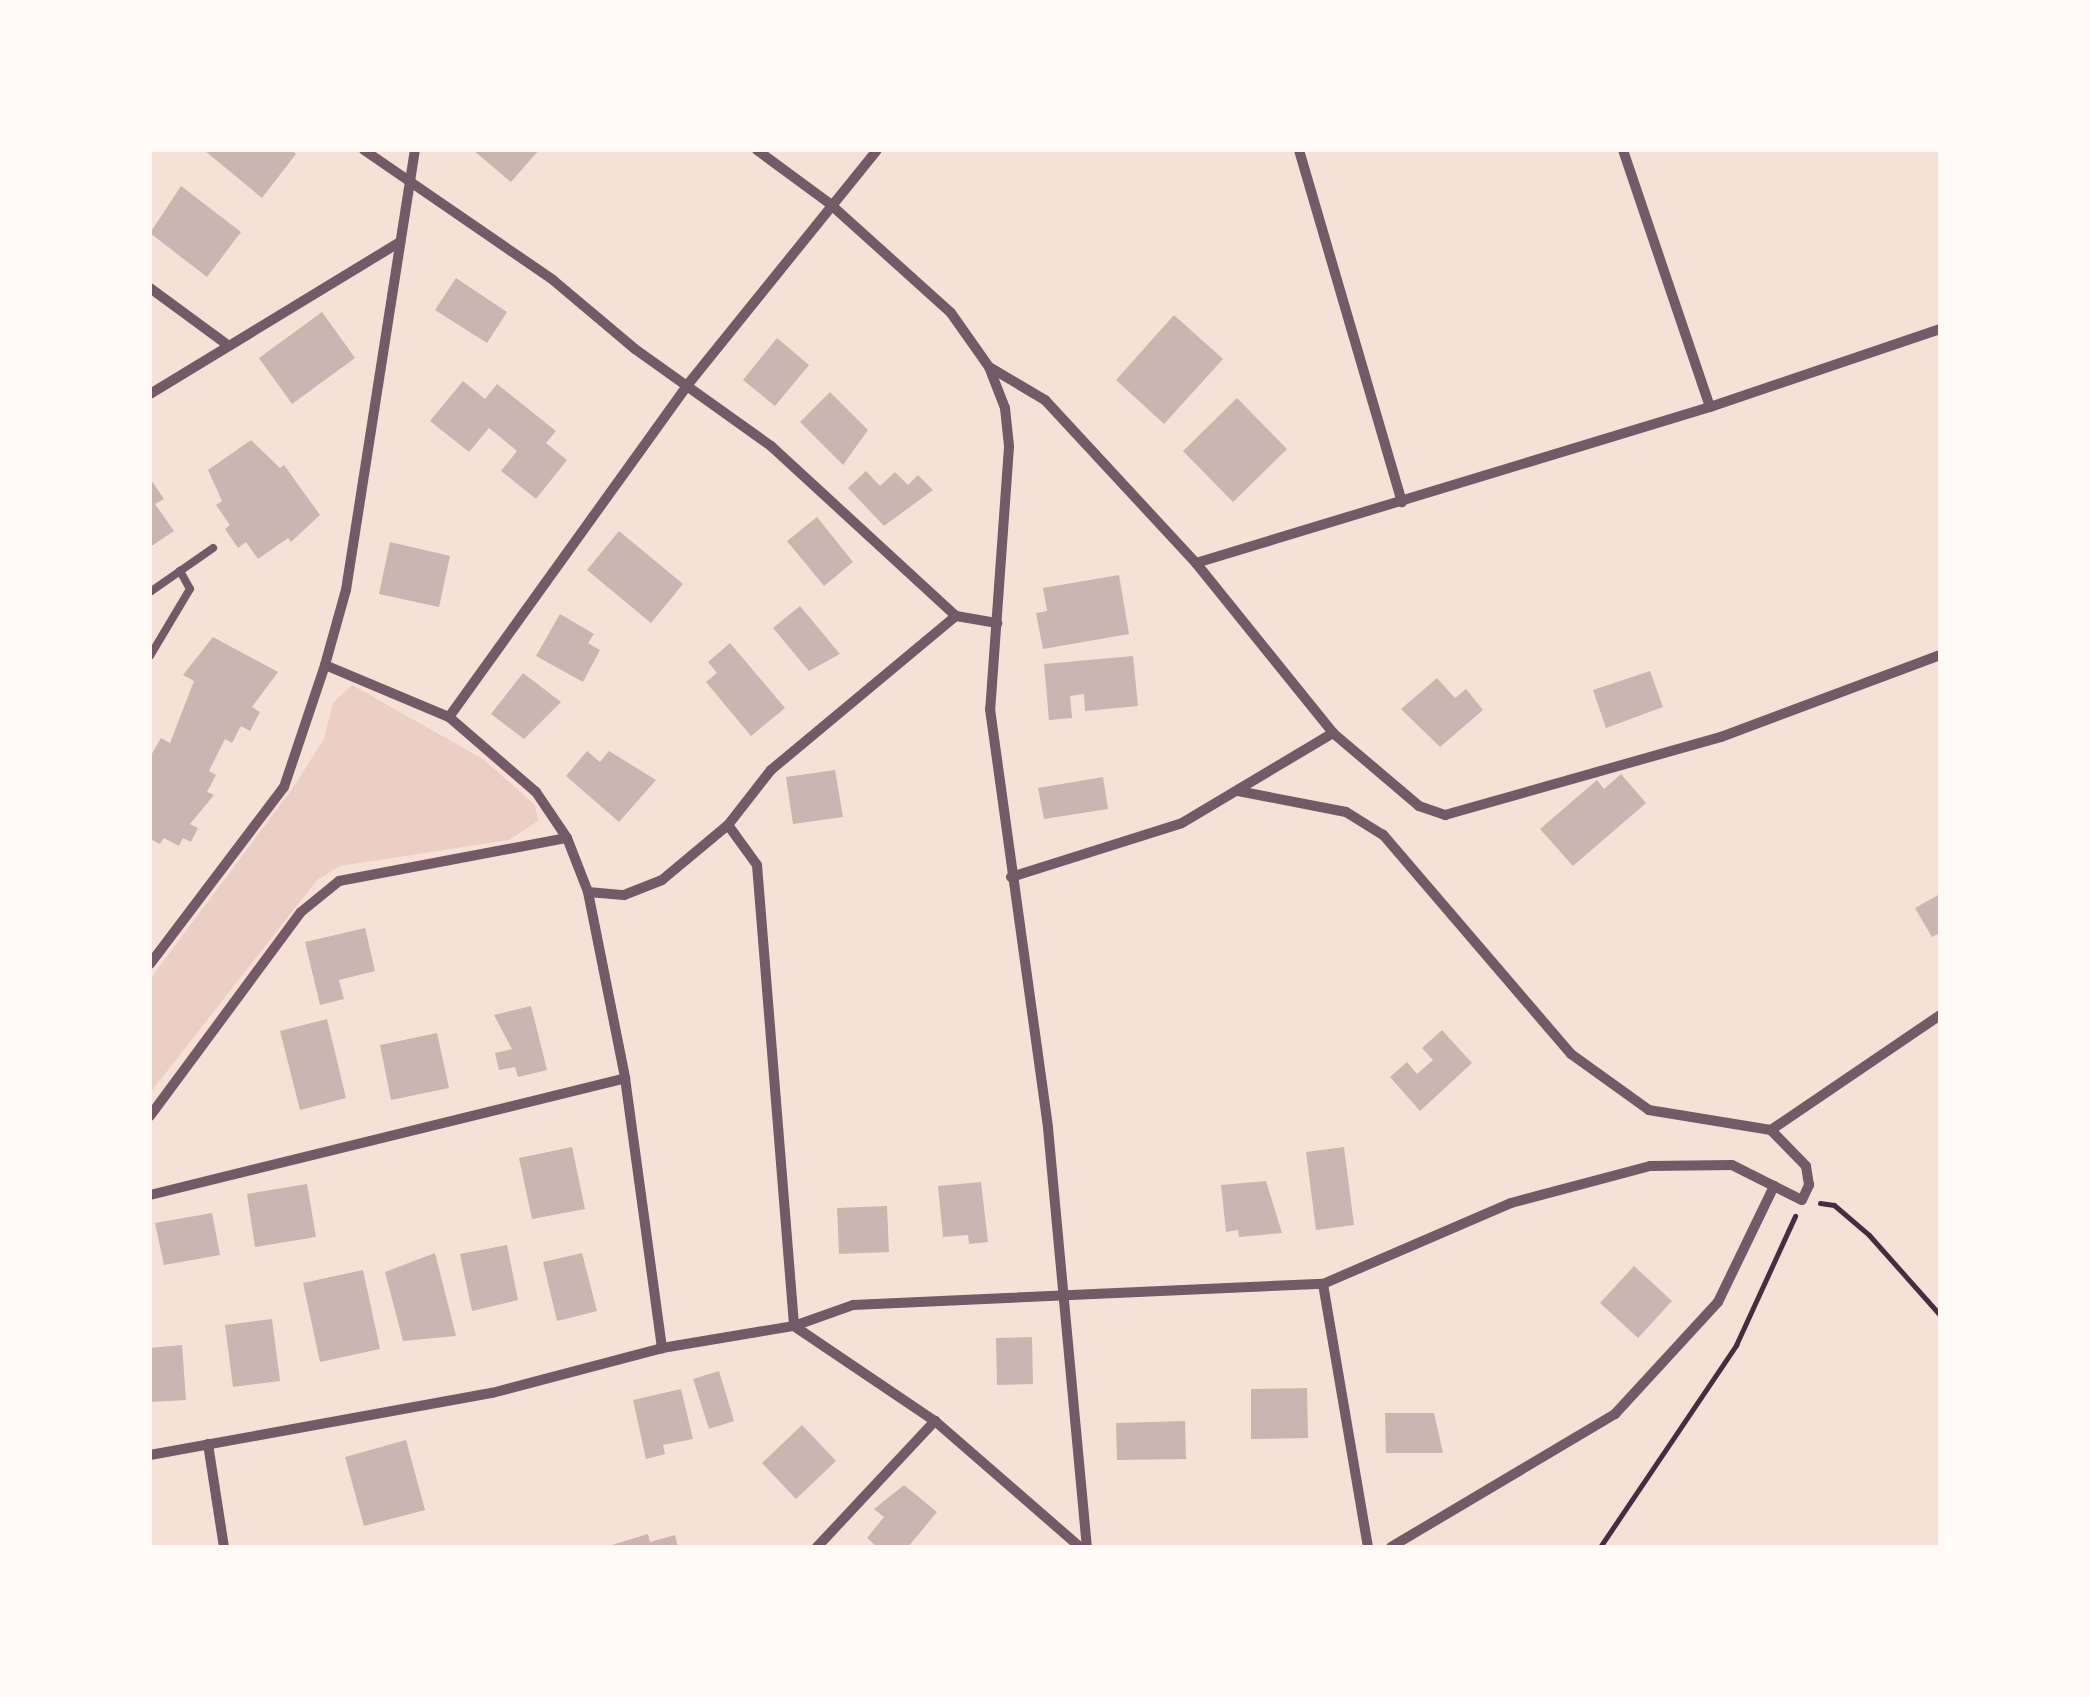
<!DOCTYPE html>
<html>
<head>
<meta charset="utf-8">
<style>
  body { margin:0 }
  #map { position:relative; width:2090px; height:1697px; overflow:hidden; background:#f7e1d7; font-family:Helvetica,sans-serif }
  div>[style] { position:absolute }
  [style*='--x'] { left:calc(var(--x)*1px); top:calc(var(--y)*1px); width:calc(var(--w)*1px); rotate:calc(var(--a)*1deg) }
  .green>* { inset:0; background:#ebcfc5 }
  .building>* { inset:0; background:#ccb4b1 }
  .path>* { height:5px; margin:-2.5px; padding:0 2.5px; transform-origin:2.5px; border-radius:2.5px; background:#4a2c40 }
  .service>* { height:8px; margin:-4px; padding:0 4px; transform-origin:4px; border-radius:4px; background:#755966 }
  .minor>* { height:10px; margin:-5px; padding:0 5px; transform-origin:5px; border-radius:5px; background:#755966 }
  span { translate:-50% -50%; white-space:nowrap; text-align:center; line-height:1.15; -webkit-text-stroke:10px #fffaf5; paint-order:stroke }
  .frame { position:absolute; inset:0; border:152px solid #fffaf5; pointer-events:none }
</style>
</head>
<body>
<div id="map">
  <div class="green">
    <i style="clip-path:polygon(352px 685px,483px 759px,535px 805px,538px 821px,509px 840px,340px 866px,317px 880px,150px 1093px,150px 979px,292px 789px,324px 739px,333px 703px)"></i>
  </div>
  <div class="building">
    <i style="clip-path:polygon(204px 150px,292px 150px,296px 154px,262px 198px)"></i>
    <i style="clip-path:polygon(473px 150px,539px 150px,511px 182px)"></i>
    <i style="clip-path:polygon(181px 186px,241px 232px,207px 277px,150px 233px)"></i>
    <i style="clip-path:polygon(456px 278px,507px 312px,487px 343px,435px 310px)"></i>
    <i style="clip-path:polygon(322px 312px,355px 358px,292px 404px,259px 358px)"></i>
    <i style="clip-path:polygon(1174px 315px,1223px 359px,1164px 424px,1116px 380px)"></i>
    <i style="clip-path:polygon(777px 338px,809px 365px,775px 406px,743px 380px)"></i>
    <i style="clip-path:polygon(463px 381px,485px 399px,497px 384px,556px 431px,546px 443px,567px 460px,536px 499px,501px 471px,517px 451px,489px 428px,469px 452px,430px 421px)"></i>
    <i style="clip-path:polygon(830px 392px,868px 430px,843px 465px,800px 422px)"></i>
    <i style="clip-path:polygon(1237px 398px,1287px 449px,1233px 502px,1183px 451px)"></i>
    <i style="clip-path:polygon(251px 440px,280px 468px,284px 465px,320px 515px,291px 542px,288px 538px,258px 559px,246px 542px,238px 548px,225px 529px,230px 525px,216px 505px,222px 501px,208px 470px)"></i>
    <i style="clip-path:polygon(866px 471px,880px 486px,895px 472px,908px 485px,918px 475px,933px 490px,884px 526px,848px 488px)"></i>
    <i style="clip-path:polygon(150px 478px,164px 499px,155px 504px,174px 531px,150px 547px)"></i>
    <i style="clip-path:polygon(817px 517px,853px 562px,824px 586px,787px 541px)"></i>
    <i style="clip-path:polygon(619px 531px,683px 584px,651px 623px,587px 570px)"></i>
    <i style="clip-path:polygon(390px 542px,450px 556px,439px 607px,379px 594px)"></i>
    <i style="clip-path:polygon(1119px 575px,1129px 634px,1043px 649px,1036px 613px,1047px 611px,1043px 588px)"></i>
    <i style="clip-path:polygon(800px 606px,840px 654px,809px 671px,773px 628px)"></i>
    <i style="clip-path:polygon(560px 614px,594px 634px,588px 643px,600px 650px,583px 682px,536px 656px)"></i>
    <i style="clip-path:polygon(213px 637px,278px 672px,252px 707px,260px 712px,250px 731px,241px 726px,232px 743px,225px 739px,209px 771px,216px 775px,207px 792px,214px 795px,190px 824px,198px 828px,191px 842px,183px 838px,179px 846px,164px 838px,160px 844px,150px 839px,150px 757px,161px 738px,170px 743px,194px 681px,183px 675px)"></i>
    <i style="clip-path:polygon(730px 643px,785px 708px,751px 736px,706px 682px,717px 673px,708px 662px)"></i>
    <i style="clip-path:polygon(1133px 656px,1138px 706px,1085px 711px,1084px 694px,1070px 696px,1072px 718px,1049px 720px,1044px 664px)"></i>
    <i style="clip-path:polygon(1650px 671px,1663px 707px,1606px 728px,1593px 690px)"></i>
    <i style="clip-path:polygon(523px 673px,561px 702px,524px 739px,491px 714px)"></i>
    <i style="clip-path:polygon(1437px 678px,1455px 698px,1466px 689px,1483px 710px,1440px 747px,1401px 709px)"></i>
    <i style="clip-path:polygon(587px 751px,600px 762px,609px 751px,656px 780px,619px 822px,566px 776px)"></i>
    <i style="clip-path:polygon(835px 770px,843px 817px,793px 824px,786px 777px)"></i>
    <i style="clip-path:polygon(1621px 774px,1646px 803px,1573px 866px,1540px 829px,1597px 780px,1604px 789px)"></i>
    <i style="clip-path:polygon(1103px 777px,1108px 809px,1044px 819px,1038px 788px)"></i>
    <i style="clip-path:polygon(1940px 894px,1940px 933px,1932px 937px,1915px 908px)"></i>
    <i style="clip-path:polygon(365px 928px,375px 971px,339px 980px,344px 999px,320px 1005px,305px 942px)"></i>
    <i style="clip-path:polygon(531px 1006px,547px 1070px,518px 1077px,515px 1067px,499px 1070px,495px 1053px,512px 1049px,494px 1015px)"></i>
    <i style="clip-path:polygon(327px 1019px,346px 1098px,300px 1110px,280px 1031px)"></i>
    <i style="clip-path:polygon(1442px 1030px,1472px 1063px,1420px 1111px,1390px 1077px,1407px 1062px,1417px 1074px,1433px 1060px,1422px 1048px)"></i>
    <i style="clip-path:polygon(437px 1033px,449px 1088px,391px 1100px,380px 1045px)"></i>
    <i style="clip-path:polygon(572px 1147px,585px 1209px,532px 1219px,519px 1158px)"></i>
    <i style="clip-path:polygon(1344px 1147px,1354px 1225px,1316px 1230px,1306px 1152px)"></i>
    <i style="clip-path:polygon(1266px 1181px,1282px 1233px,1239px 1237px,1238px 1230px,1226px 1232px,1221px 1185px)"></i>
    <i style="clip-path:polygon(981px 1182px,988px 1242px,969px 1244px,968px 1235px,943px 1237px,938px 1186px)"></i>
    <i style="clip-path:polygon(307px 1184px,316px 1237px,255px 1247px,247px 1194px)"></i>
    <i style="clip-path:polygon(887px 1206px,889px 1252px,839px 1254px,837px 1208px)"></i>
    <i style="clip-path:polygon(212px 1213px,220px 1255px,164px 1265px,155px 1223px)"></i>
    <i style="clip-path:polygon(507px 1245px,518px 1300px,472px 1311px,460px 1254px)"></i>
    <i style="clip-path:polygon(435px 1253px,456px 1336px,403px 1341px,385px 1272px)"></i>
    <i style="clip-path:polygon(582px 1253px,597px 1311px,557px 1321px,543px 1262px)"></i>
    <i style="clip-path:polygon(1634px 1266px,1672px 1301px,1638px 1338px,1600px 1303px)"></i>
    <i style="clip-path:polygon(363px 1270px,380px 1349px,320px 1362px,303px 1283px)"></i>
    <i style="clip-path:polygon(272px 1319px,280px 1381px,233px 1387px,225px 1325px)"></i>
    <i style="clip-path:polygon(1032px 1337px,1033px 1384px,997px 1385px,996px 1338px)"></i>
    <i style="clip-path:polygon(182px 1345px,186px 1400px,150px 1402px,150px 1348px)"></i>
    <i style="clip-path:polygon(719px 1371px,734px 1421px,709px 1429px,693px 1379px)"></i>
    <i style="clip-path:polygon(1307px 1388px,1308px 1438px,1251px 1439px,1251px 1389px)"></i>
    <i style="clip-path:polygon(681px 1389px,693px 1439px,663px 1445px,665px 1454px,646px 1459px,633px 1400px)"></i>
    <i style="clip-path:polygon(1385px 1413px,1434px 1413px,1443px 1453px,1386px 1453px)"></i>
    <i style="clip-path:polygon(1185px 1421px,1186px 1459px,1117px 1460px,1116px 1423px)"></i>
    <i style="clip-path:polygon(802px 1425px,836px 1461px,796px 1499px,762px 1463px)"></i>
    <i style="clip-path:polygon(406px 1440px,425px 1510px,364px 1526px,345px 1457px)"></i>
    <i style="clip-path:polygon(904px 1485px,937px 1512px,908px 1547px,877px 1547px,867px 1538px,884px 1517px,874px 1509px)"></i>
    <i style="clip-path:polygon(648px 1534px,650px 1542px,675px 1535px,678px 1547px,605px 1547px)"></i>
  </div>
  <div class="path">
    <i style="--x:1820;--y:1203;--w:14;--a:8"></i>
    <i style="--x:1834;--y:1205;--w:46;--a:40.6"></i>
    <i style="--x:1869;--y:1235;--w:107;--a:48.4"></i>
    <i style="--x:1600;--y:1547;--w:244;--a:-56"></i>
    <i style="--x:1736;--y:1345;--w:142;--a:-65.4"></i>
  </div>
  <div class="service">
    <i style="--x:150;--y:592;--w:77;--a:-34.9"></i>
    <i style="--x:150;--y:656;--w:78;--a:-59.2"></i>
    <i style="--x:190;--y:589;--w:21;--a:-119"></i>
  </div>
  <div class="minor">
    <i style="--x:364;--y:150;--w:229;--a:34.5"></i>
    <i style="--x:553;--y:280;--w:107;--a:40.1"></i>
    <i style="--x:635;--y:349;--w:167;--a:35.5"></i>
    <i style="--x:771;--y:446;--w:251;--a:42.6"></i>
    <i style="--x:956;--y:616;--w:42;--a:9.7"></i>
    <i style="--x:757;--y:150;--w:89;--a:36.4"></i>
    <i style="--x:829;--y:203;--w:164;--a:42"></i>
    <i style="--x:951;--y:313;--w:66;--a:54.9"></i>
    <i style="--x:989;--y:367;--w:44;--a:68.7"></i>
    <i style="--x:1005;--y:408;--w:39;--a:84"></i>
    <i style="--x:1009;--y:447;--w:263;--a:94.1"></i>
    <i style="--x:990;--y:709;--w:423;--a:82.1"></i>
    <i style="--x:1048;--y:1128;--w:421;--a:84.7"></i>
    <i style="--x:1299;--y:150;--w:367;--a:73.7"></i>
    <i style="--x:1623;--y:150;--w:271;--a:71.3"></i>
    <i style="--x:150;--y:288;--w:93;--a:36.3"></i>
    <i style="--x:991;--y:368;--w:63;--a:30.7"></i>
    <i style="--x:1045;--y:400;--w:222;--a:47.2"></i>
    <i style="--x:1196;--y:563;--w:218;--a:51.1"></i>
    <i style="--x:1333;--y:733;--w:113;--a:40.3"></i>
    <i style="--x:1419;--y:806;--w:28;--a:19"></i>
    <i style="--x:1445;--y:815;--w:287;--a:-15.8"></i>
    <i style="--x:1721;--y:737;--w:234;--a:-20.5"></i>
    <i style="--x:150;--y:394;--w:293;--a:-31.3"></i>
    <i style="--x:1196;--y:563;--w:537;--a:-16.88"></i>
    <i style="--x:1710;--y:407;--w:243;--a:-18.7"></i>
    <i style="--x:325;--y:665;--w:134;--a:22.8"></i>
    <i style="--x:449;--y:717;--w:115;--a:40.8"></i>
    <i style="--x:536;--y:792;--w:55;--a:56"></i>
    <i style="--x:567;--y:838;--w:58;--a:68.7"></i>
    <i style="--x:588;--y:892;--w:190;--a:78.7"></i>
    <i style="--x:625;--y:1078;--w:273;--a:82.2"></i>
    <i style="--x:449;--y:717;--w:411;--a:-54.3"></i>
    <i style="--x:689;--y:383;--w:299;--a:-51.1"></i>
    <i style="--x:728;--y:825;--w:49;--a:54.1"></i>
    <i style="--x:757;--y:865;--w:462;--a:85.4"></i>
    <i style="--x:794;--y:1326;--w:63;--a:-19.6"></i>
    <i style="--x:853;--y:1305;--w:470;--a:-2.6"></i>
    <i style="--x:1323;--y:1284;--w:205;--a:-23.3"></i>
    <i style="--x:1511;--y:1203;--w:144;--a:-14.9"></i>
    <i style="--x:1650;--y:1166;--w:82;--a:-0.7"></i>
    <i style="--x:1732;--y:1165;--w:78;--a:26.6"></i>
    <i style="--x:1802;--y:1200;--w:17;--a:-65"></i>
    <i style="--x:1809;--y:1185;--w:19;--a:-99"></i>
    <i style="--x:1806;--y:1166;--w:50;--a:-134.2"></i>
    <i style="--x:1771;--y:1130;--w:124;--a:-170.7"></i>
    <i style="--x:1649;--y:1110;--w:96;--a:-144.3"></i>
    <i style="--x:1571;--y:1054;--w:289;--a:-130.6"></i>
    <i style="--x:1383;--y:835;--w:44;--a:-148.1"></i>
    <i style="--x:1346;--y:812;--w:110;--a:-169"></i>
    <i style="--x:1011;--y:877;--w:179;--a:-17.5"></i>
    <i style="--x:1182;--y:823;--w:176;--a:-30.8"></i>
    <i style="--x:588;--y:892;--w:36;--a:5"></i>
    <i style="--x:624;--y:895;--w:41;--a:-21.5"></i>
    <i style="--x:662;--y:880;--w:86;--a:-39.8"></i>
    <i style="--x:728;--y:825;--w:70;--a:-52"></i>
    <i style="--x:771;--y:770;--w:241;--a:-39.8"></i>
    <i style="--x:150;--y:964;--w:222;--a:-52.9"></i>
    <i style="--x:284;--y:787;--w:129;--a:-71.4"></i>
    <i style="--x:325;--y:665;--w:78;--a:-74.4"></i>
    <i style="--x:346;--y:590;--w:445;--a:-81.1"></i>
    <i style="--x:150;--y:1116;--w:254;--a:-53.5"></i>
    <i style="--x:301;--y:912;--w:49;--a:-39.2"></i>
    <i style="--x:339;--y:881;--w:232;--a:-10.7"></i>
    <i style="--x:1771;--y:1130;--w:204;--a:-34.2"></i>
    <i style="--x:150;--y:1195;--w:489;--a:-13.8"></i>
    <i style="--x:1323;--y:1284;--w:267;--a:80.3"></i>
    <i style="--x:208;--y:1444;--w:104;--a:81.2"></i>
    <i style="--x:150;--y:1455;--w:348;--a:-10.3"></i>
    <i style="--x:492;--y:1393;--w:176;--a:-14.8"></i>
    <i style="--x:662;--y:1348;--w:134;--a:-9.5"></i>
    <i style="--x:794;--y:1326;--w:170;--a:34"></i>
    <i style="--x:935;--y:1421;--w:192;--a:41"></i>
    <i style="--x:817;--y:1547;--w:173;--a:-46.9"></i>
    <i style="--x:1391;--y:1547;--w:261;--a:-30.7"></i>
    <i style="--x:1615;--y:1414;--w:152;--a:-47.4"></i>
    <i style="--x:1718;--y:1302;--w:129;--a:-64.2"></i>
  </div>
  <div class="frame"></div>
</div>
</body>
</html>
